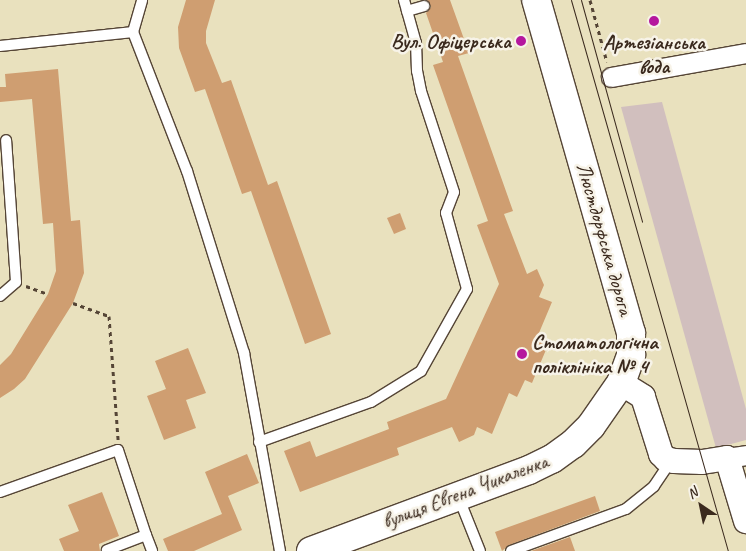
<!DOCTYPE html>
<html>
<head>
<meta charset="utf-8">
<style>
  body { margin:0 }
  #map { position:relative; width:746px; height:551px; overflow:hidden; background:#e9e1be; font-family:Caveat,sans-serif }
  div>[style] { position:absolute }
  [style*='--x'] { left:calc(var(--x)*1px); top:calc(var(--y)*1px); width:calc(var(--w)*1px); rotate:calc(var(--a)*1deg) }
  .industrial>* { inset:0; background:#d1bfbe }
  .building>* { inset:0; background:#cf9e71 }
  .path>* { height:3px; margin-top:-1.5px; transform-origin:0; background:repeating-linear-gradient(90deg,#554536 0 4px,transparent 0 8px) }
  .roads { filter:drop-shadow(1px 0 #554536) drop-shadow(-1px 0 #554536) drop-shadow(0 1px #554536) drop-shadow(0 -1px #554536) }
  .service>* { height:10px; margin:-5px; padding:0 5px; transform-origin:5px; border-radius:5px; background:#fff }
  .minor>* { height:19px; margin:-9.5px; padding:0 9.5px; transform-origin:9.5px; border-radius:9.5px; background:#fff }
  .tertiary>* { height:24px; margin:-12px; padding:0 12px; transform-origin:12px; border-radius:12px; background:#fff }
  .secondary>* { height:28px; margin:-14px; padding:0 14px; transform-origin:14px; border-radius:14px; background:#fff }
  .tram>* { height:1px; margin:-0.5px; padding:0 0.5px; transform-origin:0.5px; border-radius:0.5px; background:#3b2a1e }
  .dots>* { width:14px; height:14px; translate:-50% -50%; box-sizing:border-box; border:2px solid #f7f3e8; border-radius:50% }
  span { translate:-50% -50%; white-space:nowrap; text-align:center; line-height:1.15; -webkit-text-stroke:5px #f7f3e8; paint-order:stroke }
  .poi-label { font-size:21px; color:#3b2a1e; font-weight:700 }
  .right { translate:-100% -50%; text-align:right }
  .left { translate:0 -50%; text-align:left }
  .street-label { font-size:21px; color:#3b2a1e }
  .north { position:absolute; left:676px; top:481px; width:50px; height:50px; -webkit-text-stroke:4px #f7f3e8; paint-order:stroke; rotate:326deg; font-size:14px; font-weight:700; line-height:20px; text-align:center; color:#3b2a1e }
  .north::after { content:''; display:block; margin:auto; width:18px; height:22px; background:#3b2a1e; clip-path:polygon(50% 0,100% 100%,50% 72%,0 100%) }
</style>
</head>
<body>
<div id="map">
  <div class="industrial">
    <i style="clip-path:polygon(662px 102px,746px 409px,746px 440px,716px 448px,621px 107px)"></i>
  </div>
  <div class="building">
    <i style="clip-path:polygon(186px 0,215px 0,206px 31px,206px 43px,222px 83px,231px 80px,268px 185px,277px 181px,331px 334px,305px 344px,251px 191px,242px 194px,205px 89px,195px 92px,179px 48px,178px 27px)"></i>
    <i style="clip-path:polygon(427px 0,450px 0,469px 53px,458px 56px,513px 211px,504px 214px,527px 274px,537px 269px,544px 285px,539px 297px,552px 302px,536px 340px,548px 345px,532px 383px,525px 380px,517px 397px,509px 393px,492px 434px,477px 427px,474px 435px,459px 442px,452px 427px,397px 448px,399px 455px,300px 492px,284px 451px,310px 441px,316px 457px,389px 429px,387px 422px,446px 399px,499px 284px,477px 225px,488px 221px,433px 65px,443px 62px,426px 13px,431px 7px)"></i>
    <i style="clip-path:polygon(58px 69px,71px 221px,80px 220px,84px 273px,73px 303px,25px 379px,14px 389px,0 398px,0 365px,11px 354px,48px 294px,56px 271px,53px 223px,43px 224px,32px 99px,0 102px,0 87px,6px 87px,5px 74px)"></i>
    <i style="clip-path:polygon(400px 213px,406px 229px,394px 234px,387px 218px)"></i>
    <i style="clip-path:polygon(188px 348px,206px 393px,186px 400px,196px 428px,164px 440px,147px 396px,166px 389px,155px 361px)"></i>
    <i style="clip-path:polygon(247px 454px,259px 483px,228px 496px,242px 530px,194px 551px,168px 551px,163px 539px,222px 514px,205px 472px)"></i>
    <i style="clip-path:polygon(102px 492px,119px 536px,99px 544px,100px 551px,64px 551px,59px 539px,79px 531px,68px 505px)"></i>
    <i style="clip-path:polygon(595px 496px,600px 511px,509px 545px,502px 551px,495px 532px)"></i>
    <i style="clip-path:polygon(570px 537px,575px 551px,531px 551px)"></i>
  </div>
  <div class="path">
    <i style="--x:590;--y:0;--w:64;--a:74.7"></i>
    <i style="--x:26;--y:286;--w:23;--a:20"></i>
    <i style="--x:73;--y:303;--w:38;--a:20"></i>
    <i style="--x:109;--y:316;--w:124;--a:85.8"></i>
  </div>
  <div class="roads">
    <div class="service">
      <i style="--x:407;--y:11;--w:18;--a:-16"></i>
      <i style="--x:133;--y:32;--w:149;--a:68.8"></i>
      <i style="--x:187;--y:171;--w:191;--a:72.6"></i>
      <i style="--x:244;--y:353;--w:201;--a:79.7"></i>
      <i style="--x:0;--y:46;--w:134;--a:-6"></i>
      <i style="--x:133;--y:32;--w:33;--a:-74"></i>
      <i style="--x:0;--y:296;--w:21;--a:-41"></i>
      <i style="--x:16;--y:282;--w:142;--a:-94"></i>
      <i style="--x:259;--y:442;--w:119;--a:-19.7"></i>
      <i style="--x:371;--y:402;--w:59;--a:-31.8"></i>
      <i style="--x:421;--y:371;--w:94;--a:-60.7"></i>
      <i style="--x:467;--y:289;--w:79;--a:-105.4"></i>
      <i style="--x:446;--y:213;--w:22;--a:-69"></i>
      <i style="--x:454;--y:192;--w:106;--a:-108.1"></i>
      <i style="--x:421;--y:91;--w:20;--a:-101"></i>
      <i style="--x:417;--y:71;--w:28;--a:-92"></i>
      <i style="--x:416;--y:43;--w:45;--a:-105.6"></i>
      <i style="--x:0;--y:492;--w:125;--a:-19.6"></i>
      <i style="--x:118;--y:450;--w:89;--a:71.8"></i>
      <i style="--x:146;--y:535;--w:42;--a:159"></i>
      <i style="--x:458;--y:496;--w:59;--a:68.2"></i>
      <i style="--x:146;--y:535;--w:17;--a:69"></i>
      <i style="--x:511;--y:551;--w:122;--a:-20.1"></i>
      <i style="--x:626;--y:509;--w:36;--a:-39"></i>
      <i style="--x:654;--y:486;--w:30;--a:-56"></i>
    </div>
    <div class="minor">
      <i style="--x:611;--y:77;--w:137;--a:-10.1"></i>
      <i style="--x:727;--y:458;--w:19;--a:-9"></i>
    </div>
    <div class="tertiary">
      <i style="--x:621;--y:383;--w:26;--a:32"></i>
      <i style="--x:643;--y:397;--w:60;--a:72.5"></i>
      <i style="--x:661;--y:454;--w:7;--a:45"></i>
      <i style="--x:666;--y:459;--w:8;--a:14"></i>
      <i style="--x:674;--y:461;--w:28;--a:2"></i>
      <i style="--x:702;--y:462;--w:25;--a:-9"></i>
      <i style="--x:727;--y:458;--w:66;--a:73.2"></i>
    </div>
    <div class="secondary">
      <i style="--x:311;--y:551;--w:233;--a:-20.4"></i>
      <i style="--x:529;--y:470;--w:25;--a:-26"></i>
      <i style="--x:552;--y:459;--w:26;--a:-36"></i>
      <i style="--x:573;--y:444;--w:25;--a:-45"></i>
      <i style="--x:591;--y:426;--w:52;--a:-55.1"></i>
      <i style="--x:621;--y:383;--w:30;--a:-70"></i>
      <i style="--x:631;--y:355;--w:22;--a:-90"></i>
      <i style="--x:631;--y:333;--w:346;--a:-105.9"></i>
    </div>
  </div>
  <div class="tram">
    <i style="--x:571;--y:0;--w:573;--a:74.1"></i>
    <i style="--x:581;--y:0;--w:230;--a:74.6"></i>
  </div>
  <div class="dots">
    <i style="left:654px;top:21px;background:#b5179e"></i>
    <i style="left:521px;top:41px;background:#b5179e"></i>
    <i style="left:522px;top:354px;background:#b5179e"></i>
  </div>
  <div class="poi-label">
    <span class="right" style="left:511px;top:41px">Вул. Офіцерська</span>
    <span style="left:654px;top:54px">Артезіанська<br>вода</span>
    <span class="left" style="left:532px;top:354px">Стоматологічна<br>поліклініка № 4</span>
  </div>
  <div class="street-label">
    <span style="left:605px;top:239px;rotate:74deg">Люстдорфська дорога</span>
    <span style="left:465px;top:491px;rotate:-21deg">вулиця Євгена Чикаленка</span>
  </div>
  <div class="north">N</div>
</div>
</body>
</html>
